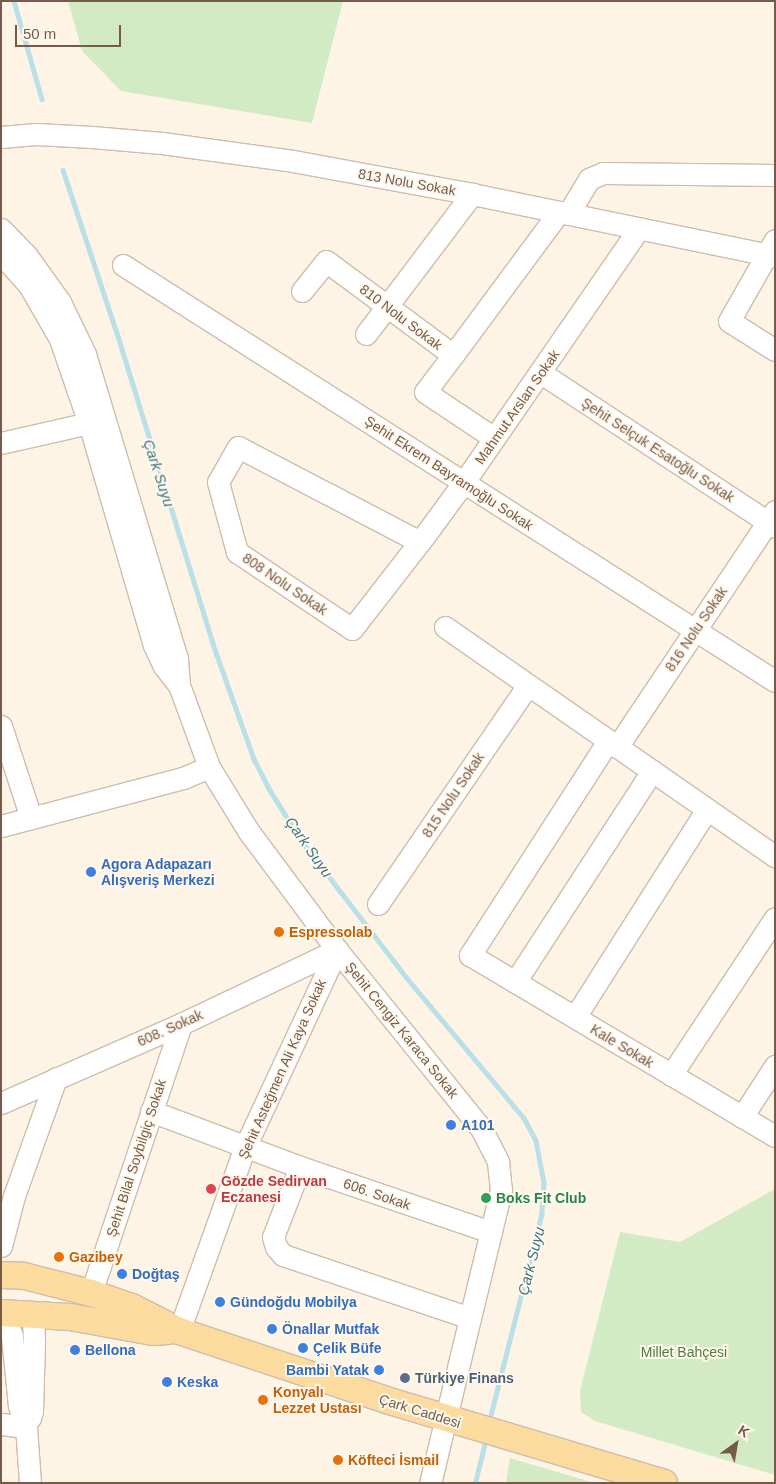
<!DOCTYPE html>
<html>
<head>
<meta charset="utf-8">
<style>
  body { margin:0 }
  #map { position:relative; width:776px; height:1484px; overflow:hidden; background:#fdf4e6; font-family:Arial,sans-serif }
  div>[style] { position:absolute }
  [style*='--x'] { left:calc(var(--x)*1px); top:calc(var(--y)*1px); width:calc(var(--w)*1px); rotate:calc(var(--a)*1deg) }
  .green>* { inset:0; background:#d3ebc4 }
  .stream>* { height:4.5px; margin:-2.25px; padding:0 2.25px; transform-origin:2.25px; border-radius:2.25px; background:#badfe7 }
  .roads { filter:drop-shadow(1px 0 #cfbcac) drop-shadow(-1px 0 #cfbcac) drop-shadow(0 1px #cfbcac) drop-shadow(0 -1px #cfbcac) }
  .minor>* { height:21px; margin:-10.5px; padding:0 10.5px; transform-origin:10.5px; border-radius:10.5px; background:#fff }
  .major>* { height:26px; margin:-13px; padding:0 13px; transform-origin:13px; border-radius:13px; background:#fbdb9e }
  .dots>* { width:14px; height:14px; translate:-50% -50%; box-sizing:border-box; border:2px solid #fff8ed; border-radius:50% }
  span { translate:-50% -50%; white-space:nowrap; text-align:center; line-height:1.15; -webkit-text-stroke:4px #fff8ed; paint-order:stroke }
  .street-label { font-size:14px; color:#765b4a }
  .shop-label { font-size:14px; color:#366cbe; font-weight:700 }
  .left { translate:0 -50%; text-align:left }
  .right { translate:-100% -50%; text-align:right }
  .food-label { font-size:14px; color:#c56008; font-weight:700 }
  .health-label { font-size:14px; color:#be3a42; font-weight:700 }
  .leisure-label { font-size:14px; color:#27864d; font-weight:700 }
  .park-label { font-size:14px; color:#527c42 }
  .service-label { font-size:14px; color:#4e5e75; font-weight:700 }
  .water-label { font-size:15px; color:#407783; font-style:italic }
  .frame { position:absolute; inset:0; border:2px solid #765b4a; pointer-events:none }
  .north { position:absolute; left:711px; top:1419px; width:50px; height:50px; -webkit-text-stroke:4px #fff8ed; paint-order:stroke; rotate:32deg; font-size:14px; font-weight:700; line-height:20px; text-align:center; color:#765b4a }
  .north::after { content:''; display:block; margin:auto; width:18px; height:22px; background:#765b4a; clip-path:polygon(50% 0,100% 100%,50% 72%,0 100%) }
  .scale { position:absolute; left:15px; top:25px; width:106px; height:22px; box-sizing:border-box; border:2px solid #765b4a; border-top:0; padding-left:6px; font-size:15px; line-height:18px; white-space:nowrap; color:#765b4a; -webkit-text-stroke:4px #fff8ed; paint-order:stroke }
</style>
</head>
<body>
<div id="map">
  <div class="green">
    <i style="clip-path:polygon(68px 1px,343px 1px,312px 123px,121px 91px,82px 51px)"></i>
    <i style="clip-path:polygon(775px 1189px,775px 1475px,595px 1421px,581px 1412px,580px 1391px,620px 1232px,680px 1242px)"></i>
    <i style="clip-path:polygon(510px 1458px,595px 1483px,506px 1483px)"></i>
  </div>
  <div class="stream">
    <i style="--x:14;--y:1;--w:102;--a:74.1"></i>
    <i style="--x:63;--y:170;--w:172;--a:71.7"></i>
    <i style="--x:117;--y:333;--w:325;--a:72.8"></i>
    <i style="--x:213;--y:644;--w:122;--a:70.4"></i>
    <i style="--x:254;--y:759;--w:31;--a:63"></i>
    <i style="--x:268;--y:787;--w:62;--a:58.1"></i>
    <i style="--x:301;--y:840;--w:173;--a:52.5"></i>
    <i style="--x:406;--y:977;--w:184;--a:50.1"></i>
    <i style="--x:524;--y:1118;--w:26;--a:62"></i>
    <i style="--x:536;--y:1141;--w:43;--a:79.2"></i>
    <i style="--x:544;--y:1183;--w:31;--a:94"></i>
    <i style="--x:542;--y:1214;--w:216;--a:104.2"></i>
    <i style="--x:475;--y:1483;--w:46;--a:-76.3"></i>
  </div>
  <div class="roads">
    <div class="minor">
      <i style="--x:1;--y:137;--w:35;--a:-5"></i>
      <i style="--x:36;--y:134;--w:56;--a:3.1"></i>
      <i style="--x:92;--y:137;--w:70;--a:4.9"></i>
      <i style="--x:162;--y:143;--w:132;--a:7.8"></i>
      <i style="--x:293;--y:161;--w:182;--a:10.4"></i>
      <i style="--x:472;--y:194;--w:309;--a:11.6"></i>
      <i style="--x:568;--y:214;--w:41;--a:-59"></i>
      <i style="--x:589;--y:179;--w:15;--a:-23"></i>
      <i style="--x:603;--y:173;--w:172;--a:0.7"></i>
      <i style="--x:1;--y:229;--w:37;--a:46"></i>
      <i style="--x:27;--y:256;--w:57;--a:54.3"></i>
      <i style="--x:60;--y:302;--w:58;--a:64.3"></i>
      <i style="--x:85;--y:354;--w:318;--a:73.2"></i>
      <i style="--x:177;--y:658;--w:27;--a:86"></i>
      <i style="--x:179;--y:685;--w:87;--a:69.9"></i>
      <i style="--x:209;--y:767;--w:76;--a:58.4"></i>
      <i style="--x:249;--y:832;--w:147;--a:53.3"></i>
      <i style="--x:337;--y:950;--w:231;--a:51.1"></i>
      <i style="--x:482;--y:1130;--w:36;--a:63"></i>
      <i style="--x:498;--y:1162;--w:28;--a:84"></i>
      <i style="--x:501;--y:1190;--w:301;--a:103.6"></i>
      <i style="--x:775;--y:240;--w:93;--a:119.6"></i>
      <i style="--x:729;--y:321;--w:54;--a:32.2"></i>
      <i style="--x:1;--y:254;--w:42;--a:47.9"></i>
      <i style="--x:29;--y:285;--w:62;--a:60.1"></i>
      <i style="--x:60;--y:339;--w:89;--a:71"></i>
      <i style="--x:89;--y:423;--w:231;--a:73.7"></i>
      <i style="--x:154;--y:645;--w:23;--a:65"></i>
      <i style="--x:164;--y:666;--w:24;--a:52"></i>
      <i style="--x:123;--y:265;--w:773;--a:32.54"></i>
      <i style="--x:302;--y:291;--w:38;--a:-51"></i>
      <i style="--x:326;--y:261;--w:158;--a:36.5"></i>
      <i style="--x:453;--y:355;--w:46;--a:127.1"></i>
      <i style="--x:425;--y:392;--w:83;--a:33.7"></i>
      <i style="--x:366;--y:334;--w:176;--a:-52.9"></i>
      <i style="--x:453;--y:355;--w:178;--a:-53.5"></i>
      <i style="--x:541;--y:373;--w:280;--a:33.3"></i>
      <i style="--x:1;--y:443;--w:90;--a:-12.8"></i>
      <i style="--x:420;--y:542;--w:205;--a:-152.4"></i>
      <i style="--x:238;--y:447;--w:40;--a:119.7"></i>
      <i style="--x:218;--y:482;--w:73;--a:74.8"></i>
      <i style="--x:237;--y:552;--w:138;--a:33.8"></i>
      <i style="--x:352;--y:629;--w:119;--a:-52.2"></i>
      <i style="--x:425;--y:535;--w:66;--a:-53.7"></i>
      <i style="--x:464;--y:482;--w:308;--a:-55.4"></i>
      <i style="--x:445;--y:627;--w:402;--a:34.8"></i>
      <i style="--x:1;--y:726;--w:97;--a:71.9"></i>
      <i style="--x:608;--y:741;--w:255;--a:122.8"></i>
      <i style="--x:470;--y:955;--w:355;--a:30.7"></i>
      <i style="--x:617;--y:747;--w:284;--a:-56.2"></i>
      <i style="--x:1;--y:826;--w:188;--a:-14.8"></i>
      <i style="--x:183;--y:778;--w:28;--a:-23"></i>
      <i style="--x:378;--y:904;--w:265;--a:-55.6"></i>
      <i style="--x:515;--y:982;--w:252;--a:-57"></i>
      <i style="--x:575;--y:1017;--w:246;--a:-57.6"></i>
      <i style="--x:671;--y:1075;--w:188;--a:-56.5"></i>
      <i style="--x:1;--y:1103;--w:197;--a:-23.7"></i>
      <i style="--x:181;--y:1024;--w:173;--a:-25.4"></i>
      <i style="--x:151;--y:1111;--w:159;--a:20.6"></i>
      <i style="--x:300;--y:1167;--w:202;--a:18.8"></i>
      <i style="--x:742;--y:1117;--w:61;--a:-57.1"></i>
      <i style="--x:300;--y:1167;--w:75;--a:111.1"></i>
      <i style="--x:273;--y:1237;--w:10;--a:73"></i>
      <i style="--x:276;--y:1247;--w:11;--a:49"></i>
      <i style="--x:283;--y:1255;--w:197;--a:18.6"></i>
      <i style="--x:1;--y:1246;--w:52;--a:-75.4"></i>
      <i style="--x:14;--y:1196;--w:125;--a:-70.4"></i>
      <i style="--x:91;--y:1293;--w:284;--a:-71.5"></i>
      <i style="--x:3;--y:1313;--w:25;--a:69"></i>
      <i style="--x:12;--y:1336;--w:70;--a:84.3"></i>
      <i style="--x:19;--y:1406;--w:22;--a:72"></i>
      <i style="--x:26;--y:1427;--w:56;--a:85.9"></i>
      <i style="--x:179;--y:1331;--w:195;--a:-70.3"></i>
      <i style="--x:245;--y:1147;--w:217;--a:-65"></i>
      <i style="--x:30;--y:1418;--w:7;--a:-74"></i>
      <i style="--x:32;--y:1411;--w:69;--a:-88.3"></i>
      <i style="--x:34;--y:1342;--w:28;--a:-92"></i>
      <i style="--x:1;--y:1424;--w:25;--a:7"></i>
    </div>
    <div class="major">
      <i style="--x:1;--y:1275;--w:23;--a:2"></i>
      <i style="--x:24;--y:1276;--w:69;--a:14.2"></i>
      <i style="--x:91;--y:1293;--w:43;--a:18.9"></i>
      <i style="--x:132;--y:1307;--w:53;--a:27.1"></i>
      <i style="--x:179;--y:1331;--w:218;--a:18.4"></i>
      <i style="--x:386;--y:1400;--w:290;--a:16.6"></i>
      <i style="--x:1;--y:1313;--w:69;--a:3.3"></i>
      <i style="--x:70;--y:1317;--w:84;--a:10.2"></i>
      <i style="--x:153;--y:1332;--w:15;--a:-4"></i>
    </div>
  </div>
  <div class="dots">
    <i style="left:91px;top:872px;background:#3f7fe0"></i>
    <i style="left:279px;top:932px;background:#e8710a"></i>
    <i style="left:451px;top:1125px;background:#3f7fe0"></i>
    <i style="left:211px;top:1189px;background:#e0444e"></i>
    <i style="left:486px;top:1198px;background:#2e9e5b"></i>
    <i style="left:59px;top:1257px;background:#e8710a"></i>
    <i style="left:122px;top:1274px;background:#3f7fe0"></i>
    <i style="left:220px;top:1302px;background:#3f7fe0"></i>
    <i style="left:272px;top:1329px;background:#3f7fe0"></i>
    <i style="left:303px;top:1348px;background:#3f7fe0"></i>
    <i style="left:75px;top:1350px;background:#3f7fe0"></i>
    <i style="left:379px;top:1370px;background:#3f7fe0"></i>
    <i style="left:405px;top:1378px;background:#5c6f8a"></i>
    <i style="left:167px;top:1382px;background:#3f7fe0"></i>
    <i style="left:263px;top:1400px;background:#e8710a"></i>
    <i style="left:338px;top:1460px;background:#e8710a"></i>
  </div>
  <div class="street-label">
    <span style="left:407px;top:182px;rotate:10deg">813 Nolu Sokak</span>
    <span style="left:401px;top:317px;rotate:37deg">810 Nolu Sokak</span>
    <span style="left:517px;top:407px;rotate:-55deg">Mahmut Arslan Sokak</span>
    <span style="left:658px;top:450px;rotate:33deg">Şehit Selçuk Esatoğlu Sokak</span>
    <span style="left:449px;top:473px;rotate:33deg">Şehit Ekrem Bayramoğlu Sokak</span>
    <span style="left:285px;top:584px;rotate:34deg">808 Nolu Sokak</span>
    <span style="left:696px;top:629px;rotate:-56deg">816 Nolu Sokak</span>
    <span style="left:453px;top:795px;rotate:-56deg">815 Nolu Sokak</span>
    <span style="left:170px;top:1028px;rotate:-24deg">608. Sokak</span>
    <span style="left:402px;top:1030px;rotate:51deg">Şehit Cengiz Karaca Sokak</span>
    <span style="left:622px;top:1046px;rotate:31deg">Kale Sokak</span>
    <span style="left:282px;top:1069px;rotate:-66deg">Şehit Asteğmen Ali Kaya Sokak</span>
    <span style="left:136px;top:1158px;rotate:-72deg">Şehit Bilal Soybilgiç Sokak</span>
    <span style="left:377px;top:1194px;rotate:19deg">606. Sokak</span>
    <span style="left:420px;top:1411px;rotate:17deg">Çark Caddesi</span>
  </div>
  <div class="shop-label">
    <span class="left" style="left:101px;top:872px">Agora Adapazarı<br>Alışveriş Merkezi</span>
    <span class="left" style="left:461px;top:1125px">A101</span>
    <span class="left" style="left:132px;top:1274px">Doğtaş</span>
    <span class="left" style="left:230px;top:1302px">Gündoğdu Mobilya</span>
    <span class="left" style="left:282px;top:1329px">Önallar Mutfak</span>
    <span class="left" style="left:313px;top:1348px">Çelik Büfe</span>
    <span class="left" style="left:85px;top:1350px">Bellona</span>
    <span class="right" style="left:369px;top:1370px">Bambi Yatak</span>
    <span class="left" style="left:177px;top:1382px">Keska</span>
  </div>
  <div class="food-label">
    <span class="left" style="left:289px;top:932px">Espressolab</span>
    <span class="left" style="left:69px;top:1257px">Gazibey</span>
    <span class="left" style="left:273px;top:1400px">Konyalı<br>Lezzet Ustası</span>
    <span class="left" style="left:348px;top:1460px">Köfteci İsmail</span>
  </div>
  <div class="health-label">
    <span class="left" style="left:221px;top:1189px">Gözde Sedirvan<br>Eczanesi</span>
  </div>
  <div class="leisure-label">
    <span class="left" style="left:496px;top:1198px">Boks Fit Club</span>
  </div>
  <div class="park-label">
    <span style="left:684px;top:1352px">Millet Bahçesi</span>
  </div>
  <div class="service-label">
    <span class="left" style="left:415px;top:1378px">Türkiye Finans</span>
  </div>
  <div class="water-label">
    <span style="left:159px;top:473px;rotate:72deg">Çark Suyu</span>
    <span style="left:309px;top:847px;rotate:55deg">Çark Suyu</span>
    <span style="left:531px;top:1261px;rotate:-76deg">Çark Suyu</span>
  </div>
  <div class="frame"></div>
  <div class="north">K</div>
  <div class="scale">50 m</div>
</div>
</body>
</html>
